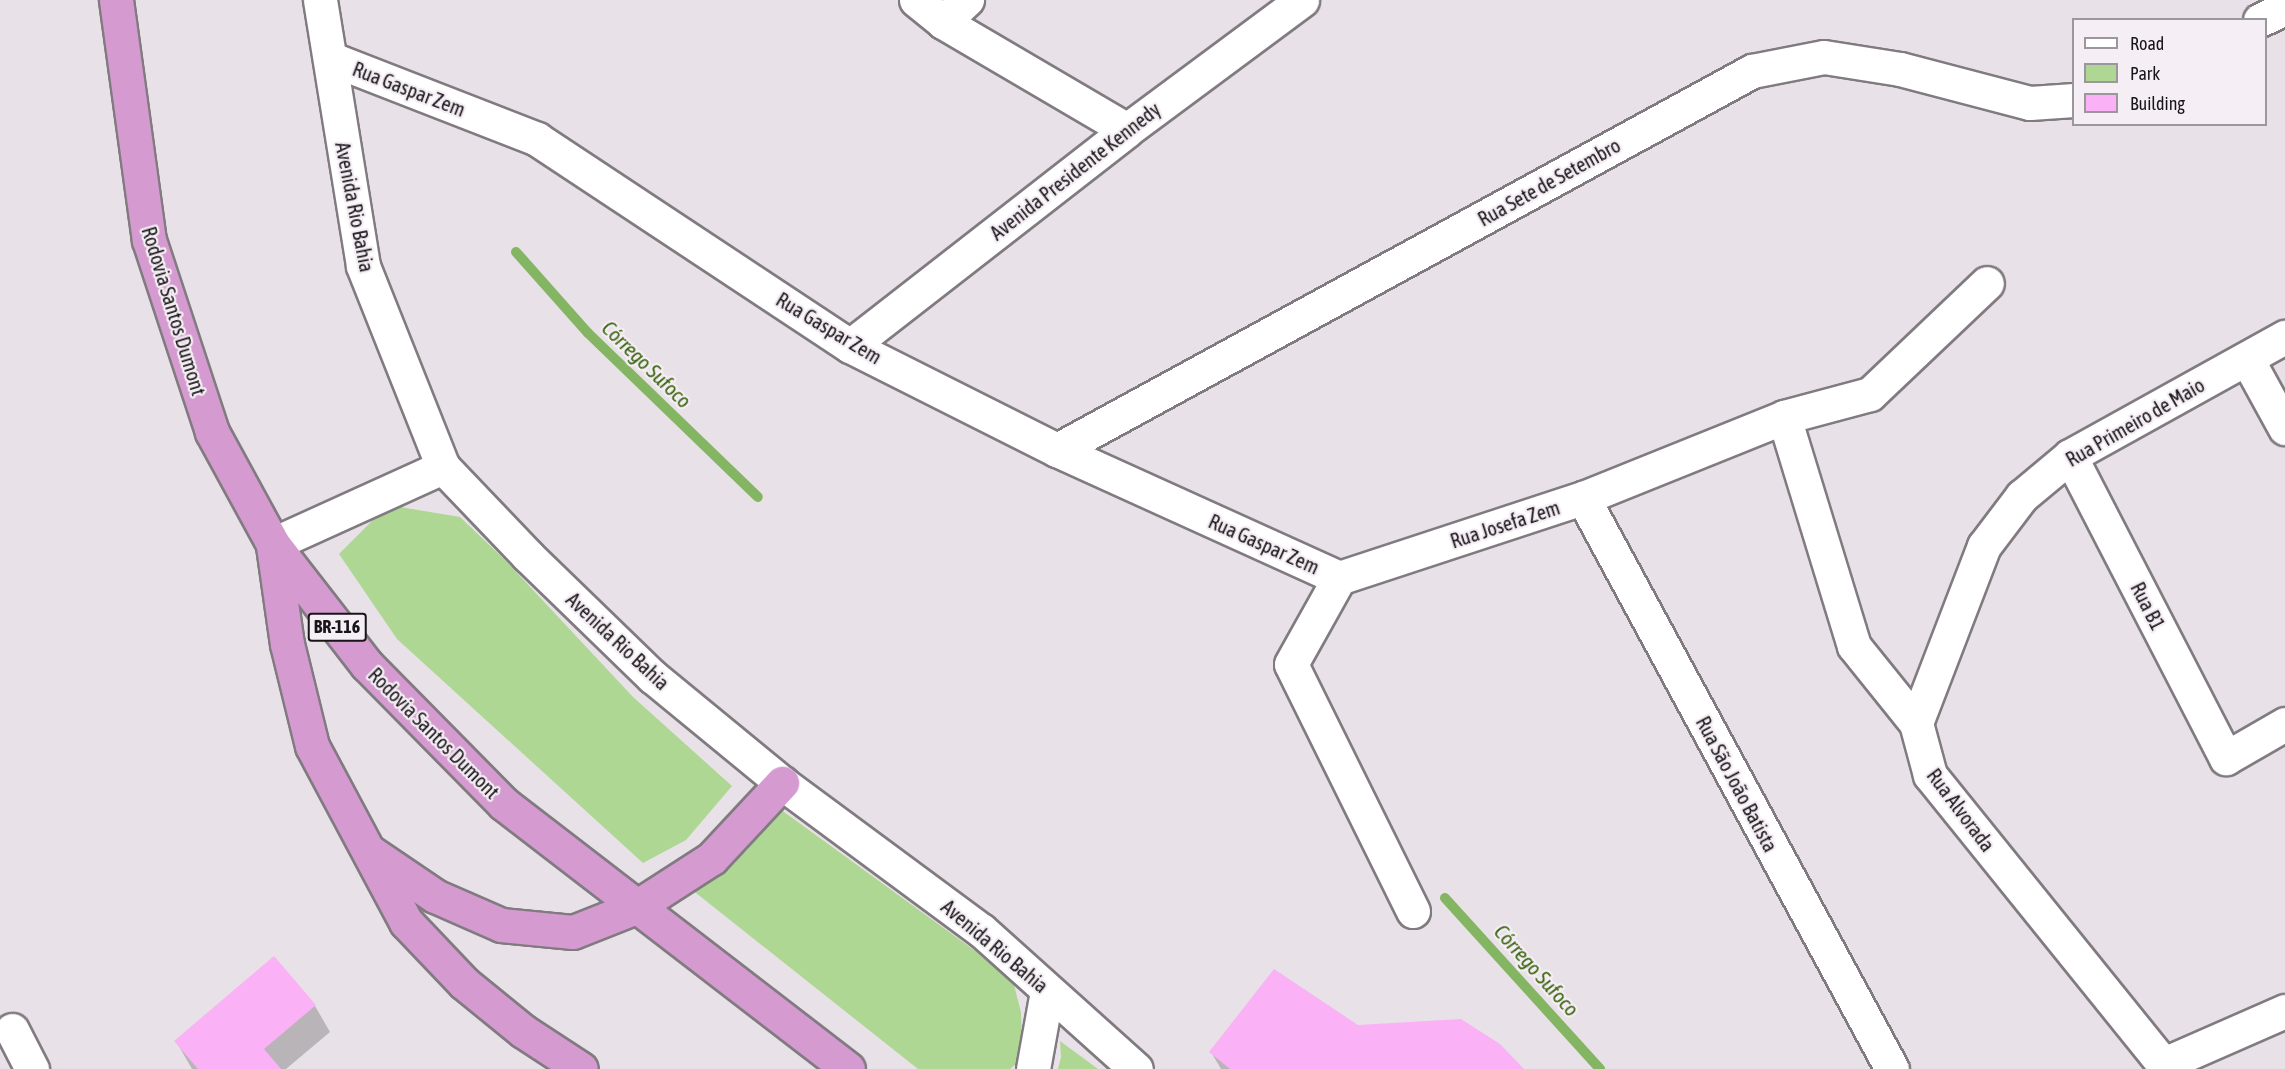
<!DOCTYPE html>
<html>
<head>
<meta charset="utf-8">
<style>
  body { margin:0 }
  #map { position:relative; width:2285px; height:1069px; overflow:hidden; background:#e8e1e7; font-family:"Asap Condensed",sans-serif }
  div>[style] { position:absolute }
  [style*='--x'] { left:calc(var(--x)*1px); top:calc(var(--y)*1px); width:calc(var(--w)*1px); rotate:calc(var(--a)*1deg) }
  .green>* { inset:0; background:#aed794 }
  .shadow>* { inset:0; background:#0003 }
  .stream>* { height:10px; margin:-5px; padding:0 5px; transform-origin:5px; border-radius:5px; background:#84b563 }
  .building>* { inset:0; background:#fbb1f6 }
  .roads { filter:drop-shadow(2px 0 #817b81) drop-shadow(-2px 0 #817b81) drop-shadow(0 2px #817b81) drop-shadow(0 -2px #817b81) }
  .minor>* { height:33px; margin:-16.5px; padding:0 16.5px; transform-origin:16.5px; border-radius:16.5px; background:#fff }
  .highway>* { height:33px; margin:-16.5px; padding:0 16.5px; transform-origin:16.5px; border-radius:16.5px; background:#d59bd1 }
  span { translate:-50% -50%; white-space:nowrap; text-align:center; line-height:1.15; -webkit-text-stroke:4.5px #f5eef4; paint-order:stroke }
  .shield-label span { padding:2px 4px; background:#f5eef4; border:2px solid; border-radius:4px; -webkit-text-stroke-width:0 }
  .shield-label { font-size:18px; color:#171517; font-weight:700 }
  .street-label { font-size:20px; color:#171517 }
  .water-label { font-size:21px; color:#37640d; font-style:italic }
  .legend { position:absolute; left:2072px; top:18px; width:195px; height:108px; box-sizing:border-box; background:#f5eef4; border:2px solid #9c979c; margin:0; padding:8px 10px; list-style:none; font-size:18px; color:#171517 }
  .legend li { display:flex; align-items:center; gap:12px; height:30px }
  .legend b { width:30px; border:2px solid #9c979c }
</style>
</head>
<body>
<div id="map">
  <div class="green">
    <i style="clip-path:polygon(388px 505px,460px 517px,505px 560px,633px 697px,732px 786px,686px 840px,643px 863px,397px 639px,339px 554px)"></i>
    <i style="clip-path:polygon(780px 809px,978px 953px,1014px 985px,1021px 1012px,1022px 1044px,1016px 1064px,1010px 1069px,918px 1069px,691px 889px,747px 850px)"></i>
    <i style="clip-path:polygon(1060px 1041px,1098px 1069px,1058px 1069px,1061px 1057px)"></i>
  </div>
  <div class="shadow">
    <i style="clip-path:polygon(274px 959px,315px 1006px,330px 1032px,286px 1069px,192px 1069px,176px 1041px)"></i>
    <i style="clip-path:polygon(1358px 1027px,1522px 1069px,1221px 1069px,1211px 1052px)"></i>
  </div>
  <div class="stream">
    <i style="--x:516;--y:252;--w:108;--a:48.4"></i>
    <i style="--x:588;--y:333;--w:236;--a:44"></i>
    <i style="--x:1445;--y:898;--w:231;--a:47.8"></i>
  </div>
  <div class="building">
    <i style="clip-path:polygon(274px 956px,316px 1005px,264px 1049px,281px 1069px,198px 1069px,174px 1041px)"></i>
    <i style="clip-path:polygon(1274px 969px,1358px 1025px,1461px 1019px,1500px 1044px,1524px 1069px,1230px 1069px,1209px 1052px)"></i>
  </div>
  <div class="roads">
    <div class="minor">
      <i style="--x:320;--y:0;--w:269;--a:80.8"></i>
      <i style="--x:363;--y:266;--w:216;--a:68.3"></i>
      <i style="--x:443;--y:467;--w:123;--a:46.3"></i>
      <i style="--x:528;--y:556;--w:174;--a:44.1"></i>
      <i style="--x:653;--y:677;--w:167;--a:39.4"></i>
      <i style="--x:782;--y:783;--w:247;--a:36.5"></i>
      <i style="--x:981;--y:930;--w:208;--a:41.9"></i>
      <i style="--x:916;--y:0;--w:35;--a:39"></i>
      <i style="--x:943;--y:22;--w:213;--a:30.4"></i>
      <i style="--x:2260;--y:20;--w:28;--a:-26"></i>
      <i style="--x:943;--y:22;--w:33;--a:-43"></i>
      <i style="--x:332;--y:59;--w:220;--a:21.3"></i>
      <i style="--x:537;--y:139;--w:375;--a:33.5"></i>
      <i style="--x:850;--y:346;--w:232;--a:26.7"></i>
      <i style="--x:1057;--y:450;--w:310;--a:24.4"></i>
      <i style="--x:850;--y:346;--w:351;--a:-37.9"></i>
      <i style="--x:1127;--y:130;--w:218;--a:-36.6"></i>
      <i style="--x:2247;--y:359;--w:79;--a:61.2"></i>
      <i style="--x:1784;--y:417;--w:239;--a:73"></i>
      <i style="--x:1854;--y:646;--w:99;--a:51.2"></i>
      <i style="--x:1916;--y:723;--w:54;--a:74.9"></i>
      <i style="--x:1930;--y:775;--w:378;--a:51.1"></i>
      <i style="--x:1057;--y:450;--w:792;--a:-28.6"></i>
      <i style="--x:1752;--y:71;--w:73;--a:-11"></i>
      <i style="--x:1824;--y:57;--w:77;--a:9"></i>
      <i style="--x:1900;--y:69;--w:134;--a:14.7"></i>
      <i style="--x:2030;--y:103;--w:44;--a:-3.9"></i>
      <i style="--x:2070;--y:456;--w:340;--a:62.7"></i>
      <i style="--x:2226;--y:758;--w:68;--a:-30"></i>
      <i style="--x:1583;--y:498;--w:649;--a:61.58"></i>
      <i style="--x:273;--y:544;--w:187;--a:-24.4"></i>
      <i style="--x:1916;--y:723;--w:190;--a:-69"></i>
      <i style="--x:1984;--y:546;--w:63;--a:-52.8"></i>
      <i style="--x:2022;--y:496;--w:62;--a:-39.8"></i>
      <i style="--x:2070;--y:456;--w:246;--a:-29"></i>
      <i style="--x:1413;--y:911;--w:275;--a:-116.3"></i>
      <i style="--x:1291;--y:664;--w:98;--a:-60.8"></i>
      <i style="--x:1339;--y:578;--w:257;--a:-18.2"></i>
      <i style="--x:1583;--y:498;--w:217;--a:-21.9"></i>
      <i style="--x:1784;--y:417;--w:89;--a:-15"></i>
      <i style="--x:1870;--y:394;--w:161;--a:-43.5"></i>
      <i style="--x:12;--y:1030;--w:44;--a:62.9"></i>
      <i style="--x:2164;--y:1064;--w:132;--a:-23.7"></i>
      <i style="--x:1033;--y:1069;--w:79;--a:-79.8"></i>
    </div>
    <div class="highway">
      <i style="--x:116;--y:0;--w:242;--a:82.2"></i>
      <i style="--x:149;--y:240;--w:202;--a:71.8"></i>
      <i style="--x:212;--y:432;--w:128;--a:61.4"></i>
      <i style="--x:273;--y:544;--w:153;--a:52.2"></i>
      <i style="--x:367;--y:665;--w:195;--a:45.4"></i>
      <i style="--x:504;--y:804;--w:434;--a:37.6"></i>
      <i style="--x:273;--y:546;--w:99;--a:81.9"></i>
      <i style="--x:287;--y:644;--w:105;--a:76.2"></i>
      <i style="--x:312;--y:746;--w:200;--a:61.9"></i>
      <i style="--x:406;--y:922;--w:84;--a:46.4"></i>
      <i style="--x:464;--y:983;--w:76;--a:39.1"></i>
      <i style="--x:523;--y:1031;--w:69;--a:33.2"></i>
      <i style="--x:370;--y:852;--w:78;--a:34.1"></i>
      <i style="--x:435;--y:896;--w:72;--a:23.7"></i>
      <i style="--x:501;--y:925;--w:72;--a:5.6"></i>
      <i style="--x:573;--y:932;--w:68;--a:-21.6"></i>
      <i style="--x:636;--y:907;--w:90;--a:-32.8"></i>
      <i style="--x:712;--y:858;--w:103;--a:-47"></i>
    </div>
  </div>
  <div class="shield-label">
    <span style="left:337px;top:627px">BR-116</span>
  </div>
  <div class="street-label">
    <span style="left:409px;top:89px;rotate:21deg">Rua Gaspar Zem</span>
    <span style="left:1075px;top:171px;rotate:-38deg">Avenida Presidente Kennedy</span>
    <span style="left:1549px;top:182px;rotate:-29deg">Rua Sete de Setembro</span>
    <span style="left:355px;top:207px;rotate:79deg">Avenida Rio Bahia</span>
    <span style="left:174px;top:311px;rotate:73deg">Rodovia Santos Dumont</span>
    <span style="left:829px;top:328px;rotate:31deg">Rua Gaspar Zem</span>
    <span style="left:2135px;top:422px;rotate:-30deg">Rua Primeiro de Maio</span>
    <span style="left:1505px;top:524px;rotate:-18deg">Rua Josefa Zem</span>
    <span style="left:1264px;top:544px;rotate:24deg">Rua Gaspar Zem</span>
    <span style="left:2148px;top:606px;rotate:63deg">Rua B1</span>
    <span style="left:618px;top:641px;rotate:43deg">Avenida Rio Bahia</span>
    <span style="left:434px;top:733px;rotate:45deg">Rodovia Santos Dumont</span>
    <span style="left:1737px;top:784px;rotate:62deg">Rua São João Batista</span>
    <span style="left:1961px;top:810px;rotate:53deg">Rua Alvorada</span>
    <span style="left:995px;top:946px;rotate:40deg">Avenida Rio Bahia</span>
  </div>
  <div class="water-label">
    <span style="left:647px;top:364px;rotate:44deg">Córrego Sufoco</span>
    <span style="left:1537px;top:970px;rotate:48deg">Córrego Sufoco</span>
  </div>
  <ul class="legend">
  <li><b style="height:8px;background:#fff"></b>Road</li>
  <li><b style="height:16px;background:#aed794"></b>Park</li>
  <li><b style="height:16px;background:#fbb1f6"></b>Building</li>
  </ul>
</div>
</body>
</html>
